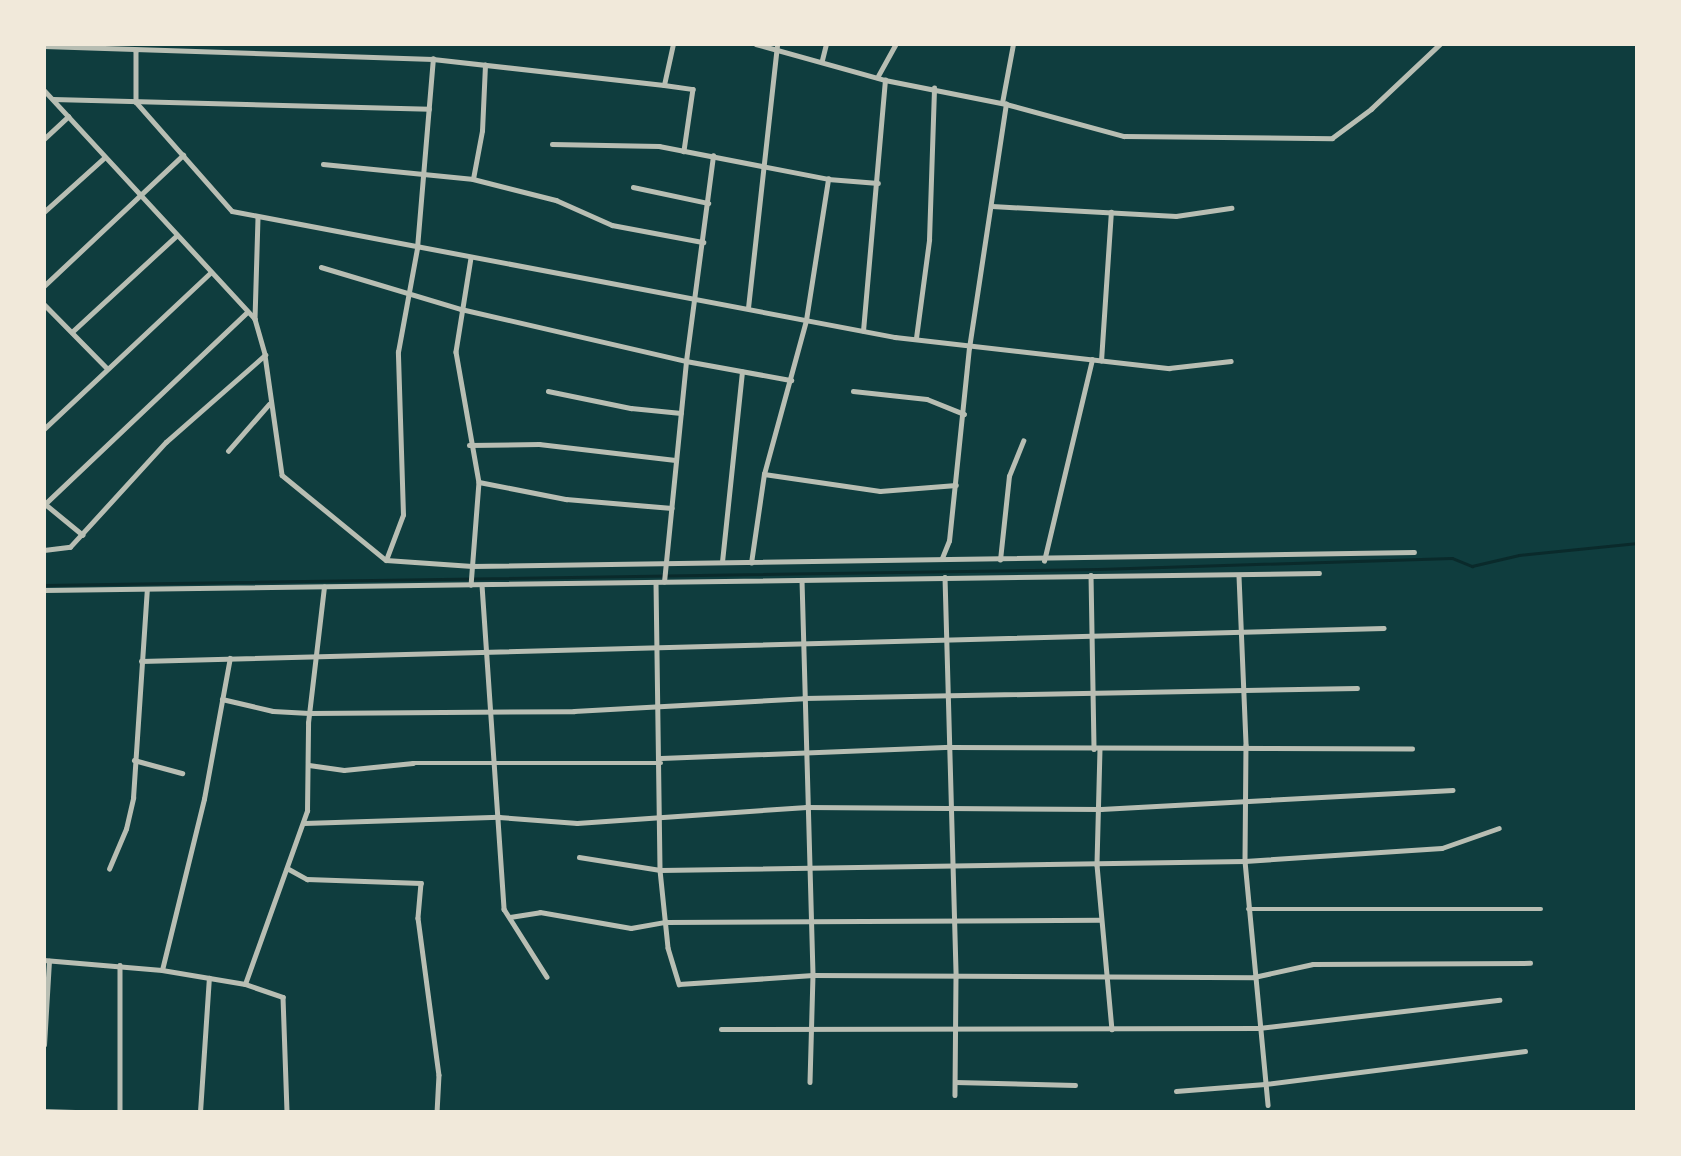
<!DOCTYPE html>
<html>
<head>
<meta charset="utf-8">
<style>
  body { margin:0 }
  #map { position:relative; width:1681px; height:1156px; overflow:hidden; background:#0f3d3e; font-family:Ubuntu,sans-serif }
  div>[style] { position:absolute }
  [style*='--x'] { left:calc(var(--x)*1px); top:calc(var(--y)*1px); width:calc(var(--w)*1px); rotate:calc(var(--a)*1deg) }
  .stream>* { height:2.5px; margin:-1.25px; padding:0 1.25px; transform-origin:1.25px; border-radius:1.25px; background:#0a2a2b }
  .minor>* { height:4.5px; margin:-2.25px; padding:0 2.25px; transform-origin:2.25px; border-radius:2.25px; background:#b8beb3 }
  .tertiary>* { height:5px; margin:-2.5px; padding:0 2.5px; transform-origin:2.5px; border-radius:2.5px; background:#b8beb3 }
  span { translate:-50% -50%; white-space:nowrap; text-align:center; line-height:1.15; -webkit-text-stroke:6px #f1e9da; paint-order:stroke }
  .frame { position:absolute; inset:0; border:46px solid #f1e9da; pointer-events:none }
</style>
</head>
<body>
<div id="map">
  <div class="stream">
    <i style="--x:44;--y:585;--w:1055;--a:-0.87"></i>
    <i style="--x:1099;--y:569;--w:353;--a:-1.8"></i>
    <i style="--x:1452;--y:558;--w:22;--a:22"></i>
    <i style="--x:1472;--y:566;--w:48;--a:-13.2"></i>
    <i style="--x:1519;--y:555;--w:119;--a:-5.8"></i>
  </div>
  <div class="minor">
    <i style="--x:756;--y:44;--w:134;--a:15.6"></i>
    <i style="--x:885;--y:80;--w:123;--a:11.2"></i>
    <i style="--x:1006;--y:104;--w:122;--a:15.2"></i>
    <i style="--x:1124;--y:136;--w:208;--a:0.6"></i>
    <i style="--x:1332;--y:138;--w:49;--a:-36.6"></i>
    <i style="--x:1371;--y:109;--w:95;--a:-43.3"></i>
    <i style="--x:44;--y:46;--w:389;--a:1.9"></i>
    <i style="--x:433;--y:59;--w:232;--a:6.4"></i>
    <i style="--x:664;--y:85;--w:29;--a:8"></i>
    <i style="--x:693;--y:89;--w:63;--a:98.3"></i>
    <i style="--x:136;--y:52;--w:50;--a:90"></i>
    <i style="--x:136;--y:102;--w:145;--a:48.6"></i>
    <i style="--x:232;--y:211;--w:675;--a:10.76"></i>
    <i style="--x:895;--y:337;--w:276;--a:6.5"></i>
    <i style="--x:1169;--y:368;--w:62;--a:-6.4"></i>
    <i style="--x:822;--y:60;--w:16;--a:-76"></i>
    <i style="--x:878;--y:76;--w:37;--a:-61"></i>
    <i style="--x:664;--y:85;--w:42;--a:-77.6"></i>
    <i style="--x:44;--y:90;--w:311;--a:47.3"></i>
    <i style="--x:53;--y:99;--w:376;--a:1.5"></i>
    <i style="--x:1002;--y:103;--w:60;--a:-79.4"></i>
    <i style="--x:44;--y:139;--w:33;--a:-43"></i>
    <i style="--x:552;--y:144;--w:107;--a:1.1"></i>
    <i style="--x:659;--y:146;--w:172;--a:11"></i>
    <i style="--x:828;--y:179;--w:50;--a:4.6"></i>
    <i style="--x:323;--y:164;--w:151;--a:5.7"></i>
    <i style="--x:473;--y:179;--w:86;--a:14.2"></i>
    <i style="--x:556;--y:200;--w:61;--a:24.1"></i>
    <i style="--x:612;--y:225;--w:93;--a:10.6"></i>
    <i style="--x:473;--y:179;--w:49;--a:-79.4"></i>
    <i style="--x:482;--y:131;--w:66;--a:-87.4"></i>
    <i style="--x:633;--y:187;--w:77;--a:12"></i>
    <i style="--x:992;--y:206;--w:184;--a:3.1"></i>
    <i style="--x:1176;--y:216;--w:56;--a:-8.3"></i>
    <i style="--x:44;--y:212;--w:81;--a:-42"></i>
    <i style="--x:258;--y:218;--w:101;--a:91.7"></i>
    <i style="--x:255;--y:319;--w:37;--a:74"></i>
    <i style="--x:265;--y:355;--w:121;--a:81.9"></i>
    <i style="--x:282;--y:475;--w:134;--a:39.3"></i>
    <i style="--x:386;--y:560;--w:86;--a:4"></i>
    <i style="--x:472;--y:566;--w:942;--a:-0.85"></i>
    <i style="--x:471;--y:258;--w:95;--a:99.1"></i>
    <i style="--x:456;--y:352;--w:132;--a:80"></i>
    <i style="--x:479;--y:482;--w:103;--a:94.4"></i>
    <i style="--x:321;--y:267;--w:146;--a:16.7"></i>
    <i style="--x:461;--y:309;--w:231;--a:13"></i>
    <i style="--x:686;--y:361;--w:107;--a:10.3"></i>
    <i style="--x:44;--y:286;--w:191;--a:-43.3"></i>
    <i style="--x:44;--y:304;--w:90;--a:45.5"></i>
    <i style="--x:748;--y:308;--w:266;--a:-83.7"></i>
    <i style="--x:863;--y:331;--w:252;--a:-85"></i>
    <i style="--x:72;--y:332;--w:142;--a:-42.7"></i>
    <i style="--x:916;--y:338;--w:99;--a:-82.4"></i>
    <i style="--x:929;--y:240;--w:152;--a:-88.1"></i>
    <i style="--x:1101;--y:361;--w:149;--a:-86.2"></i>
    <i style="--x:548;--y:391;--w:85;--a:11.6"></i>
    <i style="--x:631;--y:408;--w:50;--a:5.7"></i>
    <i style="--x:853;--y:391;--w:74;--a:6.2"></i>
    <i style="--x:927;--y:399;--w:40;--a:22"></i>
    <i style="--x:44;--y:429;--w:228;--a:-43.2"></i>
    <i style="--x:469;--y:445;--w:70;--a:-0.8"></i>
    <i style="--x:539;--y:444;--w:137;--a:6.7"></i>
    <i style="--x:228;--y:451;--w:62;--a:-48.9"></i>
    <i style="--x:764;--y:474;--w:117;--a:8.3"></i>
    <i style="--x:880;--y:491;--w:76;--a:-4.5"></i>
    <i style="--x:479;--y:482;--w:89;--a:11.1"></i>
    <i style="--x:566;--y:499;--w:106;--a:4.9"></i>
    <i style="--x:44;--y:503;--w:50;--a:39.4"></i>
    <i style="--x:45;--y:504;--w:277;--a:-43.5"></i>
    <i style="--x:44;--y:550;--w:26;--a:-7"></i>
    <i style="--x:70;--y:547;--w:142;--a:-47.6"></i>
    <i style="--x:166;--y:442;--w:132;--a:-41.3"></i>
    <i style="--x:942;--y:558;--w:18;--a:-68"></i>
    <i style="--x:949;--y:541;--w:194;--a:-84.1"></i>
    <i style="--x:969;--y:348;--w:247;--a:-81.4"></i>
    <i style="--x:386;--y:560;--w:48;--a:-69.3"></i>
    <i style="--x:403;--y:515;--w:163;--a:-91.8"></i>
    <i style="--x:398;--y:352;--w:106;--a:-79.6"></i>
    <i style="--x:417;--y:248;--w:190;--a:-85.2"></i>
    <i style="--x:1000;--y:560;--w:84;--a:-83.9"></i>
    <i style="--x:1009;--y:476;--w:38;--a:-68"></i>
    <i style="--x:1044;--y:561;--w:207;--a:-76.6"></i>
    <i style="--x:722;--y:562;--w:191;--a:-84"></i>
    <i style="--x:751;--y:563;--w:90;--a:-81.7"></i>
    <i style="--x:764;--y:474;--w:160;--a:-74.7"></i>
    <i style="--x:806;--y:320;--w:143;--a:-81.1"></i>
    <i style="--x:1091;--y:575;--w:174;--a:89"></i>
    <i style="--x:1239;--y:576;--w:169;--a:87.6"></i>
    <i style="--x:1246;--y:745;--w:116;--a:90.5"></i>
    <i style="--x:1245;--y:861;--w:245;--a:84.6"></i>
    <i style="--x:945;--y:577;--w:400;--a:88.4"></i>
    <i style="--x:956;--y:977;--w:118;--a:90.5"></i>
    <i style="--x:802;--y:580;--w:395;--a:88.4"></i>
    <i style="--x:813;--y:975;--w:107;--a:91.6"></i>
    <i style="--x:656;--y:582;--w:288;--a:89.2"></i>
    <i style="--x:660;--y:870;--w:78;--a:84.1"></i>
    <i style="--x:668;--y:948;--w:38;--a:73"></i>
    <i style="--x:679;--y:984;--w:134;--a:-3.8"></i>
    <i style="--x:813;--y:975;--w:441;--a:0.3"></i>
    <i style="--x:1254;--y:977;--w:60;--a:-12.4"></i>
    <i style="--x:1313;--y:964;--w:217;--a:-0.3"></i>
    <i style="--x:664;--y:582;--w:222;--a:-84.3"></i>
    <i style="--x:686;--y:361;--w:207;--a:-82.5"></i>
    <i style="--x:482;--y:585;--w:325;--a:86.1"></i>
    <i style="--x:504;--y:909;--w:80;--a:57.7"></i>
    <i style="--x:44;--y:590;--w:1275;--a:-0.76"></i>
    <i style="--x:141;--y:661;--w:1243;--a:-1.52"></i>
    <i style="--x:222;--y:699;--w:52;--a:13.2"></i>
    <i style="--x:273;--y:711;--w:36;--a:3"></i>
    <i style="--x:309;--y:713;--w:265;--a:-0.4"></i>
    <i style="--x:574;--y:711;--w:230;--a:-3.2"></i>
    <i style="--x:804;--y:698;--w:553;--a:-1.04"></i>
    <i style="--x:1100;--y:749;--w:116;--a:91.5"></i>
    <i style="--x:1097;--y:865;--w:165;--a:84.8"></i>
    <i style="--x:661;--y:758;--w:290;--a:-2.2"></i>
    <i style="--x:951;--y:747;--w:461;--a:0.2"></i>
    <i style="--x:134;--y:760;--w:50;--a:15.2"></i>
    <i style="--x:309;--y:765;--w:35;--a:8"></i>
    <i style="--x:344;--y:770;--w:69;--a:-5.8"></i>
    <i style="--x:413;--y:763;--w:248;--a:0"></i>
    <i style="--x:304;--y:823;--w:195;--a:-1.8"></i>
    <i style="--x:499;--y:817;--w:78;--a:4.4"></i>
    <i style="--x:577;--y:823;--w:230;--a:-4"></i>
    <i style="--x:806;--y:807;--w:295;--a:0.4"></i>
    <i style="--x:1101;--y:809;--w:352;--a:-3.1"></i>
    <i style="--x:579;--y:857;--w:82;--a:9.1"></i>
    <i style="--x:660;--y:870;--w:585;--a:-0.88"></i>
    <i style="--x:1245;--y:861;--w:197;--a:-3.8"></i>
    <i style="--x:1442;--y:848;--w:60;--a:-19.3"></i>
    <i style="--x:287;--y:868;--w:23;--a:29"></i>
    <i style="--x:307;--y:879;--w:114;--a:2"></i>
    <i style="--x:421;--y:883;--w:35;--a:95"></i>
    <i style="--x:418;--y:918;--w:158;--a:82.4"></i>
    <i style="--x:439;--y:1075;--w:37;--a:93"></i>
    <i style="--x:109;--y:869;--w:43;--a:-67"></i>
    <i style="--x:126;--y:829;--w:32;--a:-77"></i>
    <i style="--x:133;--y:798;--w:209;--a:-86.2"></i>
    <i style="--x:1248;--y:909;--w:293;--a:0"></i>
    <i style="--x:510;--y:917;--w:30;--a:-9"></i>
    <i style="--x:540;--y:912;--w:92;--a:10"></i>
    <i style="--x:631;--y:928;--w:36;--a:-10"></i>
    <i style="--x:666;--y:922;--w:434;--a:-0.3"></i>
    <i style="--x:44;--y:960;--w:118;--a:4.8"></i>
    <i style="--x:162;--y:970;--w:84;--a:9.6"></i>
    <i style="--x:245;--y:984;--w:40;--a:18.9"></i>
    <i style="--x:283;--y:997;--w:115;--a:88"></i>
    <i style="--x:120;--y:965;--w:147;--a:90"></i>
    <i style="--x:162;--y:970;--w:176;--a:-76.2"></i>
    <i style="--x:204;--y:799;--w:143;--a:-79.6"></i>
    <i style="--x:245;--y:984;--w:184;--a:-70.3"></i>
    <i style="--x:307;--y:811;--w:88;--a:-89.3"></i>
    <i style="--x:308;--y:723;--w:137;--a:-83.3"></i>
    <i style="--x:721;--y:1029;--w:538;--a:-0.11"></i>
    <i style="--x:1259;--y:1028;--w:242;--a:-6.7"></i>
    <i style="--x:44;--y:1045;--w:84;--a:-86.6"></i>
    <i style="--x:955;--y:1082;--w:120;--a:1.4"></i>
    <i style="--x:1176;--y:1091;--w:89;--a:-4.5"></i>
    <i style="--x:1265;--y:1084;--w:262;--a:-7.2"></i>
    <i style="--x:200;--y:1112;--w:134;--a:-86.2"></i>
  </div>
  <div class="tertiary">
    <i style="--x:44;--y:1111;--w:31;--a:2"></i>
  </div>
  <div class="frame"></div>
</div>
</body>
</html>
